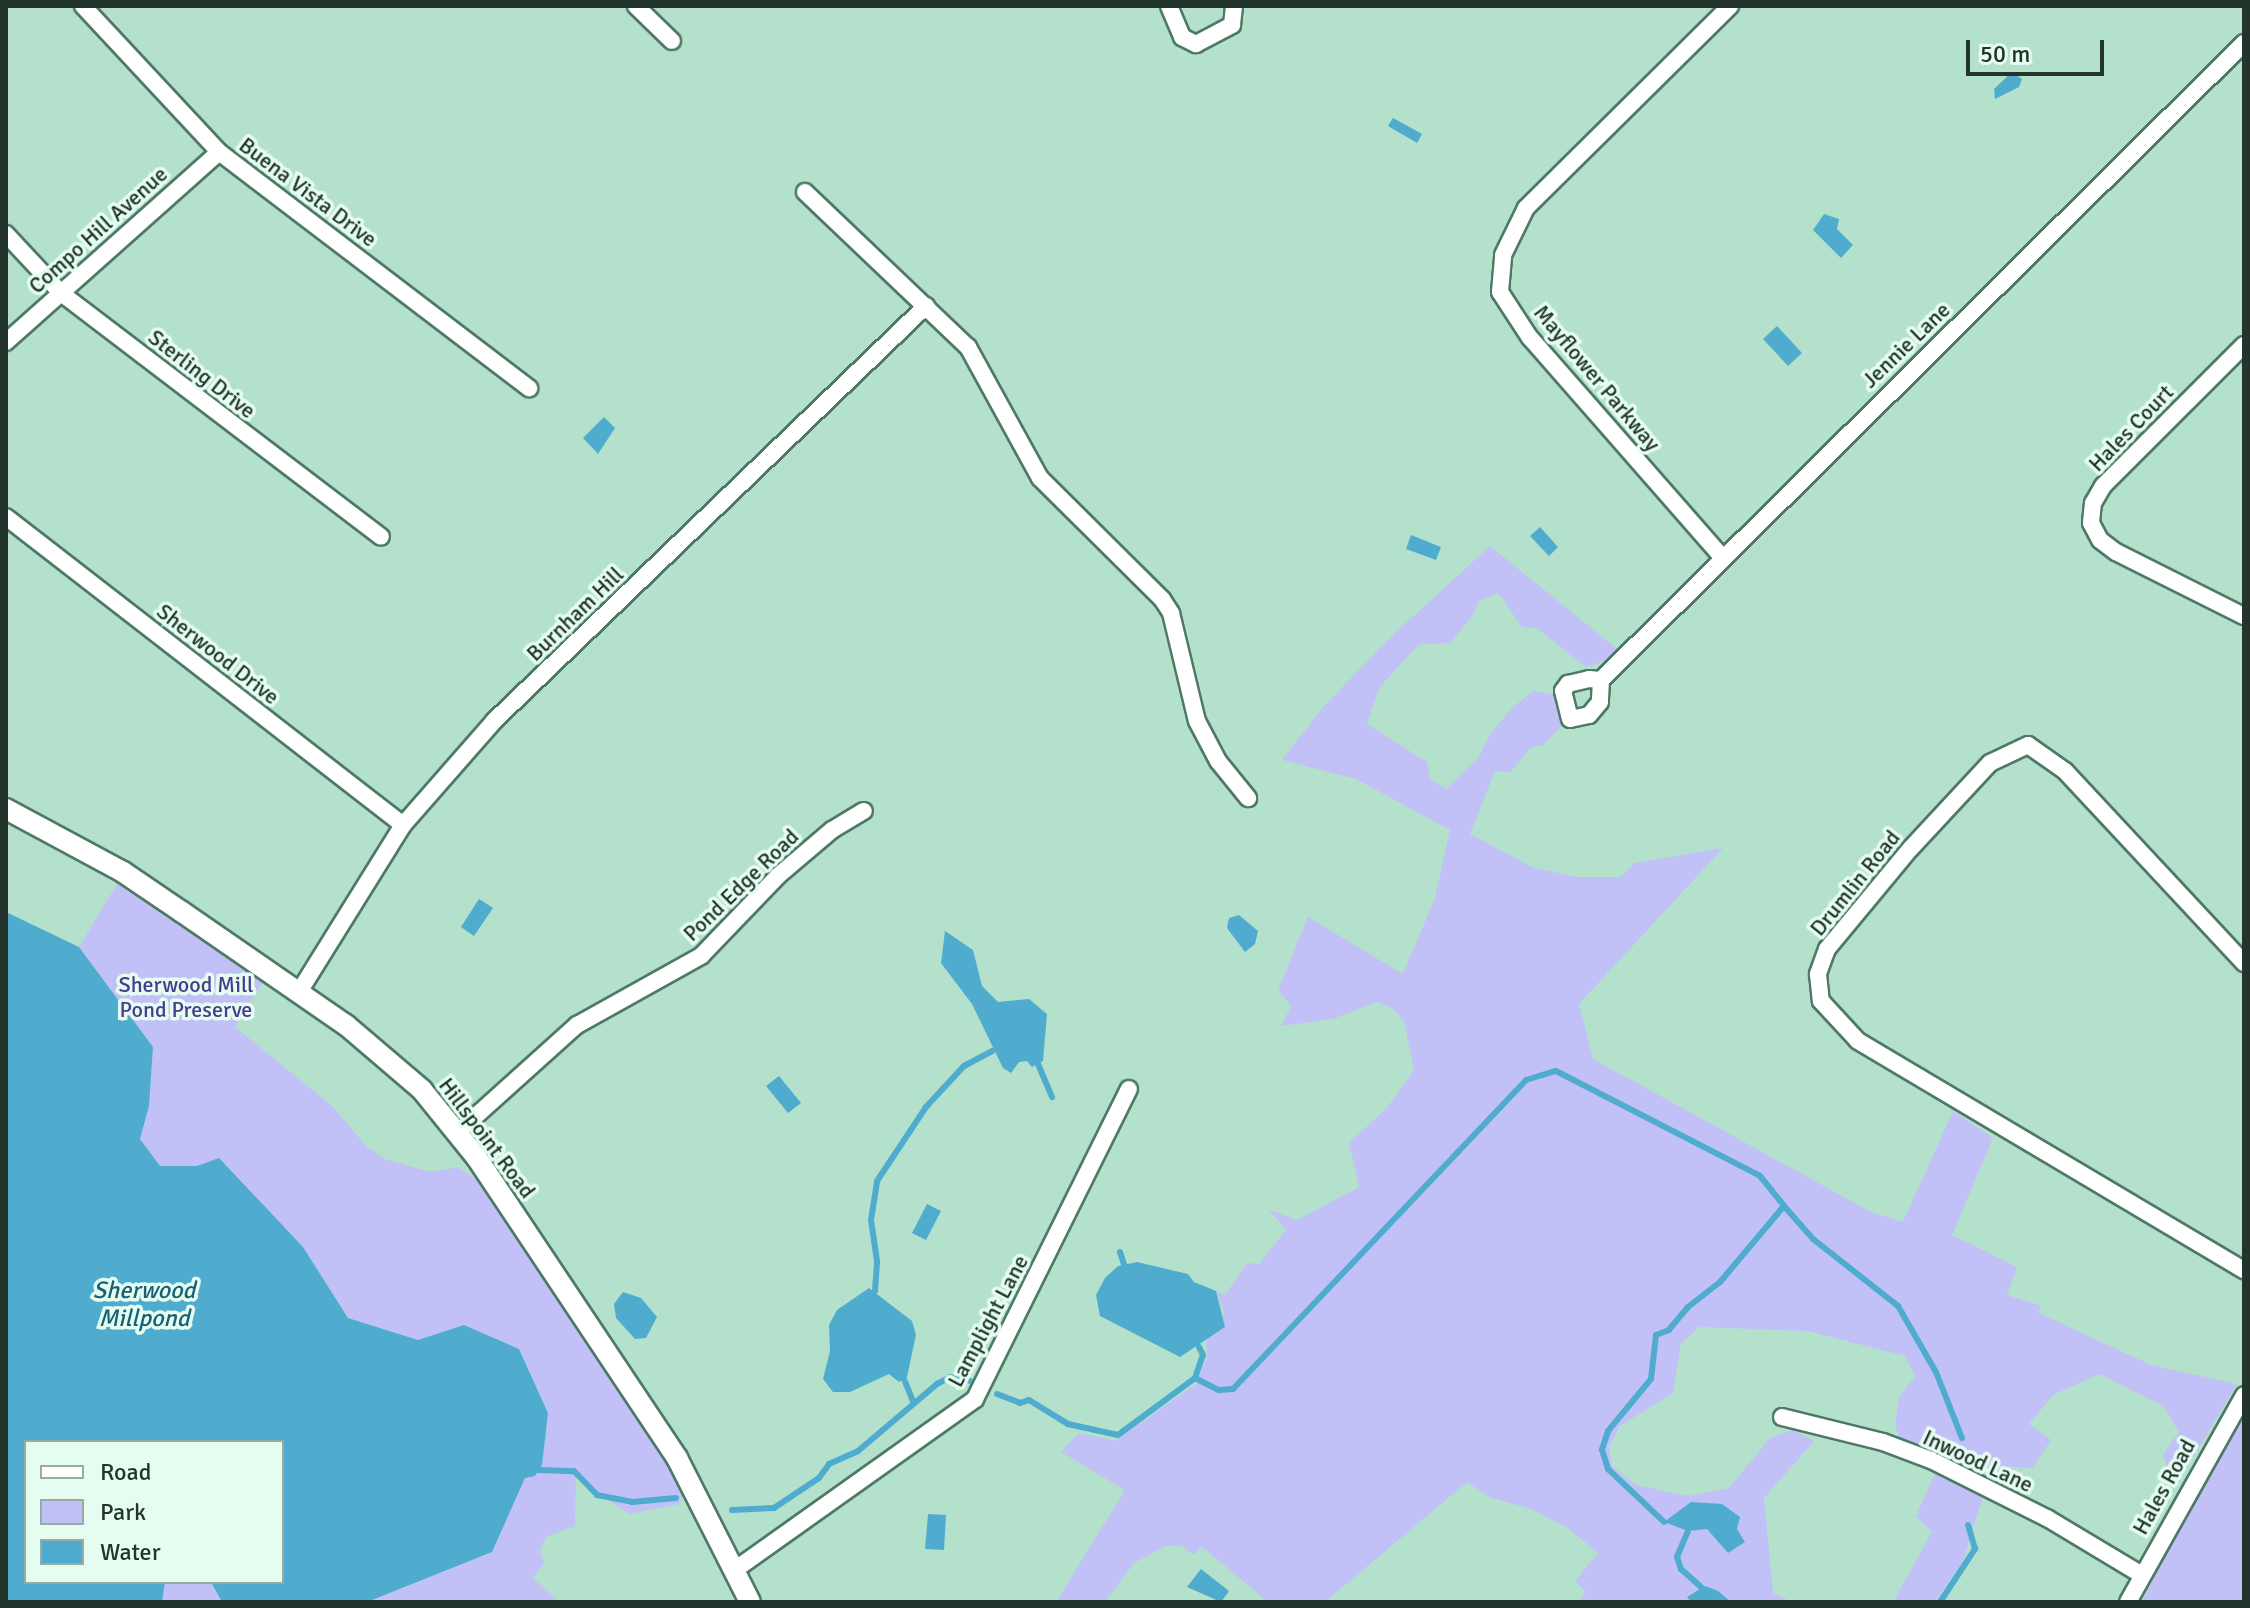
<!DOCTYPE html>
<html>
<head>
<meta charset="utf-8">
<style>
  body { margin:0 }
  #map { position:relative; width:2250px; height:1608px; overflow:hidden; background:#b3e1cc; font-family:Signika,sans-serif }
  div>[style] { position:absolute }
  [style*='--x'] { left:calc(var(--x)*1px); top:calc(var(--y)*1px); width:calc(var(--w)*1px); rotate:calc(var(--a)*1deg) }
  .green>* { inset:0; background:#c2c1f7 }
  .water>* { inset:0; background:#50acce }
  .stream>* { height:6px; margin:-3px; padding:0 3px; transform-origin:3px; border-radius:3px; background:#50acce }
  .roads { filter:drop-shadow(2px 0 #4e7966) drop-shadow(-2px 0 #4e7966) drop-shadow(0 2px #4e7966) drop-shadow(0 -2px #4e7966) }
  .minor>* { height:16px; margin:-8px; padding:0 8px; transform-origin:8px; border-radius:8px; background:#fff }
  .tertiary>* { height:20px; margin:-10px; padding:0 10px; transform-origin:10px; border-radius:10px; background:#fff }
  span { translate:-50% -50%; white-space:nowrap; text-align:center; line-height:1.15; -webkit-text-stroke:7px #e5fcf1; paint-order:stroke }
  .street-label { font-size:22px; color:#22342c }
  .park-label { font-size:22px; color:#463c8d }
  .water-label { font-size:24px; color:#166078; font-style:italic }
  .frame { position:absolute; inset:0; border:8px solid #22342c; pointer-events:none }
  .legend { position:absolute; left:24px; top:1440px; width:260px; height:144px; box-sizing:border-box; background:#e5fcf1; border:2px solid #97aca2; margin:0; padding:10px 14px; list-style:none; font-size:24px; color:#22342c }
  .legend li { display:flex; align-items:center; gap:16px; height:40px }
  .legend b { width:40px; border:2px solid #97aca2 }
  .scale { position:absolute; left:1966px; top:40px; width:138px; height:36px; box-sizing:border-box; border:4px solid #22342c; border-top:0; padding-left:10px; font-size:24px; line-height:28px; white-space:nowrap; color:#22342c; -webkit-text-stroke:6px #e5fcf1; paint-order:stroke }
</style>
</head>
<body>
<div id="map">
  <div class="green">
    <i style="clip-path:polygon(1490px 546px,1617px 649px,1605px 661px,1586px 667px,1537px 628px,1522px 627px,1498px 593px,1478px 601px,1474px 614px,1450px 643px,1419px 644px,1379px 688px,1367px 724px,1427px 762px,1430px 779px,1446px 789px,1479px 757px,1490px 734px,1512px 708px,1533px 691px,1560px 696px,1564px 723px,1543px 745px,1530px 748px,1511px 772px,1495px 771px,1470px 834px,1534px 868px,1578px 877px,1621px 877px,1634px 863px,1723px 848px,1579px 1004px,1593px 1059px,1873px 1213px,1903px 1222px,1953px 1111px,1993px 1138px,1952px 1235px,2017px 1267px,2007px 1295px,2041px 1306px,2039px 1313px,2151px 1365px,2237px 1384px,2175px 1488px,2163px 1455px,2179px 1432px,2163px 1406px,2099px 1374px,2053px 1395px,2029px 1424px,2051px 1440px,2033px 1468px,1974px 1465px,1899px 1437px,1895px 1425px,1899px 1398px,1915px 1376px,1905px 1356px,1807px 1331px,1699px 1327px,1681px 1344px,1673px 1393px,1620px 1426px,1609px 1447px,1612px 1466px,1636px 1485px,1689px 1496px,1729px 1488px,1770px 1438px,1793px 1430px,1814px 1441px,1764px 1498px,1773px 1593px,1792px 1602px,1578px 1602px,1586px 1592px,1575px 1581px,1598px 1553px,1568px 1528px,1531px 1509px,1489px 1497px,1467px 1482px,1325px 1602px,1268px 1602px,1201px 1546px,1194px 1555px,1182px 1546px,1166px 1546px,1134px 1563px,1105px 1602px,1056px 1602px,1125px 1490px,1061px 1452px,1079px 1433px,1115px 1441px,1196px 1384px,1207px 1356px,1206px 1337px,1216px 1334px,1224px 1312px,1216px 1291px,1225px 1295px,1247px 1263px,1259px 1264px,1286px 1230px,1268px 1209px,1297px 1220px,1359px 1187px,1349px 1143px,1387px 1108px,1414px 1070px,1404px 1021px,1392px 1008px,1377px 1002px,1333px 1019px,1281px 1026px,1291px 1006px,1278px 990px,1308px 917px,1403px 974px,1435px 898px,1450px 830px,1356px 779px,1282px 760px,1323px 707px,1395px 633px)"></i>
    <i style="clip-path:polygon(117px 884px,263px 981px,235px 1027px,332px 1106px,367px 1147px,387px 1160px,431px 1172px,457px 1167px,478px 1180px,662px 1456px,684px 1492px,679px 1504px,629px 1514px,576px 1478px,575px 1526px,546px 1537px,540px 1551px,544px 1563px,533px 1578px,559px 1602px,367px 1602px,492px 1552px,548px 1412px,519px 1349px,464px 1325px,418px 1340px,348px 1318px,303px 1247px,197px 1166px,160px 1167px,140px 1139px,149px 1106px,153px 1047px,79px 947px)"></i>
    <i style="clip-path:polygon(2244px 1411px,2244px 1602px,2142px 1602px,2195px 1497px)"></i>
    <i style="clip-path:polygon(1935px 1473px,1983px 1496px,1963px 1561px,1935px 1602px,1893px 1602px,1932px 1532px,1916px 1516px)"></i>
    <i style="clip-path:polygon(165px 1582px,211px 1582px,222px 1602px,162px 1602px)"></i>
  </div>
  <div class="water">
    <i style="clip-path:polygon(2012px 72px,2022px 79px,2019px 87px,1995px 99px,1994px 89px)"></i>
    <i style="clip-path:polygon(1393px 118px,1422px 134px,1417px 143px,1388px 126px)"></i>
    <i style="clip-path:polygon(1824px 214px,1839px 219px,1837px 229px,1853px 245px,1841px 258px,1813px 230px)"></i>
    <i style="clip-path:polygon(1777px 326px,1802px 353px,1788px 366px,1763px 339px)"></i>
    <i style="clip-path:polygon(604px 417px,615px 428px,598px 454px,583px 438px)"></i>
    <i style="clip-path:polygon(1540px 527px,1558px 547px,1549px 556px,1530px 536px)"></i>
    <i style="clip-path:polygon(1411px 535px,1441px 547px,1436px 560px,1406px 549px)"></i>
    <i style="clip-path:polygon(479px 899px,493px 908px,474px 936px,461px 927px)"></i>
    <i style="clip-path:polygon(6px 912px,79px 947px,153px 1047px,149px 1106px,140px 1139px,160px 1166px,197px 1166px,219px 1158px,303px 1247px,348px 1318px,418px 1340px,464px 1325px,519px 1349px,548px 1413px,542px 1465px,535px 1476px,525px 1478px,492px 1552px,367px 1602px,222px 1602px,211px 1582px,282px 1582px,282px 1442px,26px 1442px,26px 1582px,165px 1582px,162px 1602px,6px 1602px)"></i>
    <i style="clip-path:polygon(1239px 915px,1258px 931px,1255px 944px,1245px 952px,1227px 928px,1229px 918px)"></i>
    <i style="clip-path:polygon(945px 931px,973px 950px,982px 986px,998px 1002px,1029px 999px,1047px 1014px,1043px 1061px,1032px 1067px,1027px 1061px,1019px 1062px,1011px 1073px,1003px 1068px,972px 1004px,941px 963px)"></i>
    <i style="clip-path:polygon(779px 1076px,801px 1103px,788px 1113px,766px 1086px)"></i>
    <i style="clip-path:polygon(927px 1204px,941px 1211px,926px 1240px,912px 1233px)"></i>
    <i style="clip-path:polygon(1137px 1262px,1188px 1274px,1194px 1282px,1216px 1291px,1225px 1327px,1180px 1357px,1100px 1316px,1096px 1295px,1105px 1278px,1118px 1266px)"></i>
    <i style="clip-path:polygon(869px 1288px,912px 1321px,916px 1335px,907px 1377px,899px 1382px,889px 1374px,850px 1392px,833px 1392px,823px 1379px,830px 1351px,829px 1325px,837px 1310px)"></i>
    <i style="clip-path:polygon(623px 1292px,641px 1298px,657px 1317px,646px 1338px,635px 1339px,616px 1318px,614px 1304px)"></i>
    <i style="clip-path:polygon(1691px 1502px,1722px 1504px,1740px 1517px,1737px 1529px,1745px 1542px,1728px 1553px,1707px 1529px,1688px 1531px,1664px 1522px)"></i>
    <i style="clip-path:polygon(928px 1514px,946px 1515px,944px 1550px,925px 1549px)"></i>
    <i style="clip-path:polygon(1201px 1569px,1229px 1591px,1221px 1602px,1187px 1587px)"></i>
    <i style="clip-path:polygon(1705px 1586px,1718px 1591px,1731px 1602px,1691px 1602px,1687px 1597px)"></i>
  </div>
  <div class="stream">
    <i style="--x:1038;--y:1064;--w:36;--a:67"></i>
    <i style="--x:1784;--y:1206;--w:44;--a:48.7"></i>
    <i style="--x:1813;--y:1239;--w:108;--a:38.2"></i>
    <i style="--x:1898;--y:1306;--w:76;--a:60.1"></i>
    <i style="--x:1936;--y:1372;--w:71;--a:68.5"></i>
    <i style="--x:1120;--y:1252;--w:13;--a:72"></i>
    <i style="--x:875;--y:1291;--w:30;--a:-86"></i>
    <i style="--x:877;--y:1261;--w:41;--a:-98.3"></i>
    <i style="--x:871;--y:1220;--w:39;--a:-81"></i>
    <i style="--x:877;--y:1181;--w:89;--a:-56.5"></i>
    <i style="--x:926;--y:1107;--w:56;--a:-47.2"></i>
    <i style="--x:964;--y:1066;--w:32;--a:-28"></i>
    <i style="--x:1195;--y:1378;--w:24;--a:-71"></i>
    <i style="--x:1203;--y:1355;--w:9;--a:-117"></i>
    <i style="--x:904;--y:1379;--w:24;--a:68"></i>
    <i style="--x:997;--y:1394;--w:25;--a:21"></i>
    <i style="--x:1020;--y:1403;--w:9;--a:-18"></i>
    <i style="--x:1029;--y:1400;--w:46;--a:31.6"></i>
    <i style="--x:1068;--y:1424;--w:51;--a:12.4"></i>
    <i style="--x:1118;--y:1435;--w:96;--a:-36.5"></i>
    <i style="--x:1195;--y:1378;--w:27;--a:27"></i>
    <i style="--x:1219;--y:1390;--w:14;--a:-4"></i>
    <i style="--x:1233;--y:1389;--w:426;--a:-46.5"></i>
    <i style="--x:1526;--y:1080;--w:31;--a:-17"></i>
    <i style="--x:1556;--y:1071;--w:229;--a:27.2"></i>
    <i style="--x:1760;--y:1176;--w:38;--a:51"></i>
    <i style="--x:1784;--y:1206;--w:99;--a:130.1"></i>
    <i style="--x:1720;--y:1282;--w:41;--a:142"></i>
    <i style="--x:1688;--y:1307;--w:30;--a:130"></i>
    <i style="--x:1669;--y:1330;--w:14;--a:159"></i>
    <i style="--x:1656;--y:1335;--w:44;--a:96.5"></i>
    <i style="--x:1651;--y:1379;--w:67;--a:129.6"></i>
    <i style="--x:1608;--y:1431;--w:20;--a:108"></i>
    <i style="--x:1602;--y:1450;--w:20;--a:72"></i>
    <i style="--x:1608;--y:1469;--w:77;--a:43.4"></i>
    <i style="--x:539;--y:1470;--w:35;--a:2"></i>
    <i style="--x:574;--y:1471;--w:33;--a:46"></i>
    <i style="--x:597;--y:1495;--w:36;--a:11"></i>
    <i style="--x:632;--y:1502;--w:44;--a:-5.2"></i>
    <i style="--x:732;--y:1510;--w:42;--a:-2.7"></i>
    <i style="--x:774;--y:1508;--w:54;--a:-33.7"></i>
    <i style="--x:819;--y:1478;--w:17;--a:-54"></i>
    <i style="--x:829;--y:1464;--w:32;--a:-24"></i>
    <i style="--x:858;--y:1451;--w:104;--a:-40.3"></i>
    <i style="--x:937;--y:1384;--w:15;--a:-28"></i>
    <i style="--x:950;--y:1377;--w:20;--a:11"></i>
    <i style="--x:1688;--y:1531;--w:28;--a:113"></i>
    <i style="--x:1677;--y:1557;--w:13;--a:72"></i>
    <i style="--x:1681;--y:1569;--w:27;--a:42"></i>
    <i style="--x:1940;--y:1602;--w:64;--a:-56.6"></i>
    <i style="--x:1975;--y:1549;--w:25;--a:-106"></i>
  </div>
  <div class="roads">
    <div class="minor">
      <i style="--x:83;--y:6;--w:200;--a:47"></i>
      <i style="--x:219;--y:152;--w:390;--a:37.3"></i>
      <i style="--x:636;--y:6;--w:50;--a:44.2"></i>
      <i style="--x:1169;--y:6;--w:34;--a:67"></i>
      <i style="--x:1182;--y:37;--w:16;--a:27"></i>
      <i style="--x:1196;--y:44;--w:41;--a:-27.8"></i>
      <i style="--x:1232;--y:25;--w:19;--a:-84"></i>
      <i style="--x:805;--y:192;--w:225;--a:43.6"></i>
      <i style="--x:968;--y:347;--w:149;--a:61.2"></i>
      <i style="--x:1040;--y:478;--w:172;--a:44.8"></i>
      <i style="--x:1162;--y:599;--w:17;--a:57"></i>
      <i style="--x:1171;--y:613;--w:111;--a:76.5"></i>
      <i style="--x:1197;--y:721;--w:45;--a:62.3"></i>
      <i style="--x:1218;--y:761;--w:48;--a:51"></i>
      <i style="--x:6;--y:234;--w:81;--a:47"></i>
      <i style="--x:61;--y:293;--w:402;--a:37.3"></i>
      <i style="--x:6;--y:342;--w:285;--a:-41.7"></i>
      <i style="--x:2244;--y:345;--w:199;--a:135"></i>
      <i style="--x:2103;--y:486;--w:20;--a:120"></i>
      <i style="--x:2093;--y:503;--w:20;--a:96"></i>
      <i style="--x:2091;--y:523;--w:19;--a:62"></i>
      <i style="--x:2100;--y:540;--w:20;--a:37"></i>
      <i style="--x:2116;--y:552;--w:143;--a:26.6"></i>
      <i style="--x:6;--y:517;--w:502;--a:37.8"></i>
      <i style="--x:1722;--y:557;--w:291;--a:-131.2"></i>
      <i style="--x:1530;--y:338;--w:55;--a:-123.1"></i>
      <i style="--x:1500;--y:292;--w:37;--a:-85"></i>
      <i style="--x:1503;--y:255;--w:52;--a:-63.9"></i>
      <i style="--x:1526;--y:208;--w:287;--a:-44.7"></i>
      <i style="--x:1589;--y:679;--w:12;--a:5"></i>
      <i style="--x:1601;--y:680;--w:22;--a:93"></i>
      <i style="--x:1600;--y:702;--w:17;--a:130"></i>
      <i style="--x:1589;--y:715;--w:19;--a:168"></i>
      <i style="--x:1570;--y:719;--w:29;--a:-104"></i>
      <i style="--x:1563;--y:691;--w:9;--a:-54"></i>
      <i style="--x:1568;--y:684;--w:22;--a:-13"></i>
      <i style="--x:1601;--y:680;--w:905;--a:-44.73"></i>
      <i style="--x:2244;--y:963;--w:262;--a:-133"></i>
      <i style="--x:2065;--y:771;--w:45;--a:-144.9"></i>
      <i style="--x:2028;--y:745;--w:42;--a:154.7"></i>
      <i style="--x:1990;--y:763;--w:117;--a:132.9"></i>
      <i style="--x:1910;--y:849;--w:130;--a:129.7"></i>
      <i style="--x:1827;--y:949;--w:27;--a:110"></i>
      <i style="--x:1818;--y:974;--w:27;--a:84"></i>
      <i style="--x:1821;--y:1001;--w:54;--a:47.2"></i>
      <i style="--x:1858;--y:1041;--w:449;--a:30.7"></i>
      <i style="--x:299;--y:992;--w:197;--a:-58.1"></i>
      <i style="--x:403;--y:825;--w:138;--a:-48.8"></i>
      <i style="--x:494;--y:721;--w:599;--a:-43.85"></i>
      <i style="--x:458;--y:1132;--w:160;--a:-42"></i>
      <i style="--x:577;--y:1025;--w:142;--a:-29.1"></i>
      <i style="--x:701;--y:956;--w:112;--a:-46.1"></i>
      <i style="--x:779;--y:875;--w:70;--a:-40.3"></i>
      <i style="--x:832;--y:830;--w:37;--a:-31"></i>
      <i style="--x:1782;--y:1417;--w:104;--a:13.9"></i>
      <i style="--x:1883;--y:1442;--w:51;--a:20.6"></i>
      <i style="--x:1931;--y:1460;--w:130;--a:26.6"></i>
      <i style="--x:2047;--y:1518;--w:111;--a:31"></i>
      <i style="--x:736;--y:1569;--w:293;--a:-35.4"></i>
      <i style="--x:975;--y:1399;--w:346;--a:-63.6"></i>
      <i style="--x:2128;--y:1602;--w:237;--a:-60.7"></i>
    </div>
    <div class="tertiary">
      <i style="--x:6;--y:809;--w:133;--a:28.3"></i>
      <i style="--x:123;--y:872;--w:71;--a:34.1"></i>
      <i style="--x:182;--y:912;--w:199;--a:34.6"></i>
      <i style="--x:346;--y:1025;--w:100;--a:40.5"></i>
      <i style="--x:422;--y:1090;--w:87;--a:51"></i>
      <i style="--x:477;--y:1158;--w:361;--a:56.3"></i>
      <i style="--x:677;--y:1458;--w:161;--a:63.1"></i>
    </div>
  </div>
  <div class="street-label">
    <span style="left:308px;top:192px;rotate:37deg">Buena Vista Drive</span>
    <span style="left:98px;top:230px;rotate:-42deg">Compo Hill Avenue</span>
    <span style="left:1906px;top:345px;rotate:-44deg">Jennie Lane</span>
    <span style="left:202px;top:374px;rotate:38deg">Sterling Drive</span>
    <span style="left:1597px;top:378px;rotate:50deg">Mayflower Parkway</span>
    <span style="left:2131px;top:428px;rotate:-46deg">Hales Court</span>
    <span style="left:575px;top:614px;rotate:-44deg">Burnham Hill</span>
    <span style="left:218px;top:654px;rotate:38deg">Sherwood Drive</span>
    <span style="left:1855px;top:883px;rotate:-51deg">Drumlin Road</span>
    <span style="left:741px;top:885px;rotate:-44deg">Pond Edge Road</span>
    <span style="left:487px;top:1138px;rotate:53deg">Hillspoint Road</span>
    <span style="left:988px;top:1321px;rotate:-62deg">Lamplight Lane</span>
    <span style="left:1978px;top:1461px;rotate:25deg">Inwood Lane</span>
    <span style="left:2164px;top:1487px;rotate:-61deg">Hales Road</span>
  </div>
  <div class="park-label">
    <span style="left:186px;top:997px">Sherwood Mill<br>Pond Preserve</span>
  </div>
  <div class="water-label">
    <span style="left:144px;top:1305px">Sherwood<br>Millpond</span>
  </div>
  <div class="frame"></div>
  <ul class="legend">
  <li><b style="height:10px;background:#fff"></b>Road</li>
  <li><b style="height:22px;background:#c2c1f7"></b>Park</li>
  <li><b style="height:22px;background:#50acce"></b>Water</li>
  </ul>
  <div class="scale">50 m</div>
</div>
</body>
</html>
